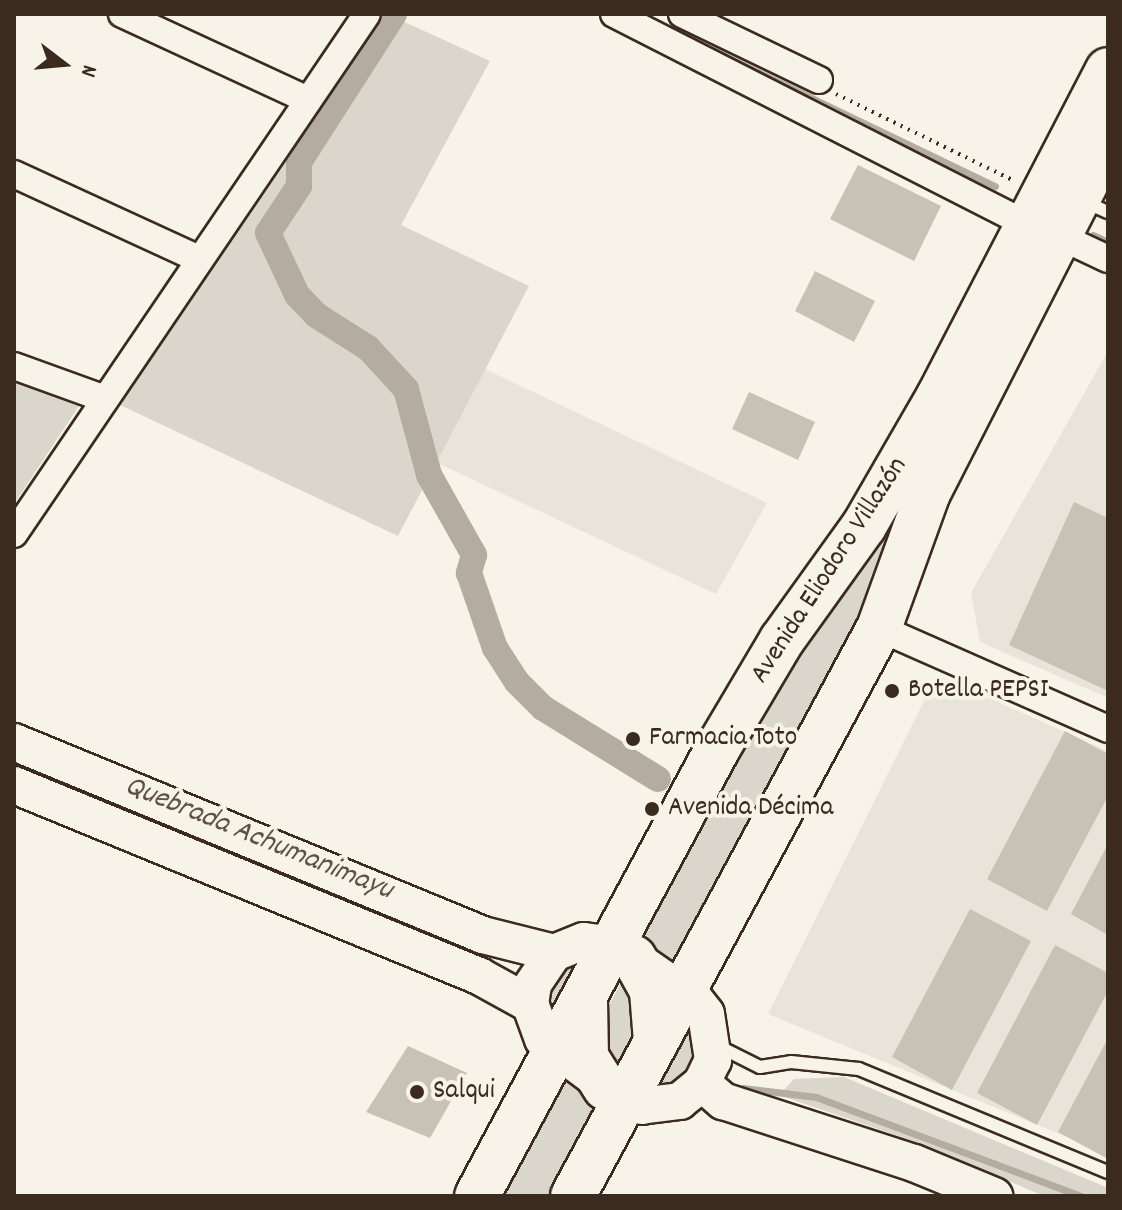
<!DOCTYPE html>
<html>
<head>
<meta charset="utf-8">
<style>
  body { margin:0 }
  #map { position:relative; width:1122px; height:1210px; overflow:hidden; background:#f7f3e8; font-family:Dekko,sans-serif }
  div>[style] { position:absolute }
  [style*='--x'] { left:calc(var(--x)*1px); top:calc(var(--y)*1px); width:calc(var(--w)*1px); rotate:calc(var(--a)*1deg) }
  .built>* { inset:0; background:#e9e4d9 }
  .green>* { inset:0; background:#dbd6cb }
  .stream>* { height:7px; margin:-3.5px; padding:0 3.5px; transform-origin:3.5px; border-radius:3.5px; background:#b4aca0 }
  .canal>* { height:26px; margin:-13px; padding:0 13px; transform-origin:13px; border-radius:13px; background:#b4aca0 }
  .building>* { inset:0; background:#c8c1b6 }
  .path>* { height:4px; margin-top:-2px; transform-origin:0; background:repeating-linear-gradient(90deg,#3b2a1e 0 2px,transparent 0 8px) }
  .roads { filter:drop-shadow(2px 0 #3b2a1e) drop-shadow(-2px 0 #3b2a1e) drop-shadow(0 2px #3b2a1e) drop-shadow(0 -2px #3b2a1e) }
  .lane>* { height:12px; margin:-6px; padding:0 6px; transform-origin:6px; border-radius:6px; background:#f7f3e8 }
  .street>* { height:26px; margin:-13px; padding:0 13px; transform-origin:13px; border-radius:13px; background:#f7f3e8 }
  .secondary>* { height:36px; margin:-18px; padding:0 18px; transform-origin:18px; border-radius:18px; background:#f7f3e8 }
  .highway>* { height:44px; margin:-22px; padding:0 22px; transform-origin:22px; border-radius:22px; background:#f7f3e8 }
  .dots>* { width:22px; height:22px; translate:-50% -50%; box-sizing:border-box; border:4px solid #f7f3e8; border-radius:50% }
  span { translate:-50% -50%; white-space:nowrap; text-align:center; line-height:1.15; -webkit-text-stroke:8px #f7f3e8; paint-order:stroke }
  .street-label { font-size:28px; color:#3b2a1e }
  .poi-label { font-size:28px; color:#3b2a1e }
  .left { translate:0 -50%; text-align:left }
  .water-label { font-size:30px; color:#5f5145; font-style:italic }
  .frame { position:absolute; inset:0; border:16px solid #3b2a1e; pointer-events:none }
  .north { position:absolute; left:24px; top:24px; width:80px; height:80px; -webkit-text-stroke:6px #f7f3e8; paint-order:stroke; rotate:106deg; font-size:22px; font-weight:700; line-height:32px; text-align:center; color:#3b2a1e }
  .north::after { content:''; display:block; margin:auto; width:28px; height:36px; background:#3b2a1e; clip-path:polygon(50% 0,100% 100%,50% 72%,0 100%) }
</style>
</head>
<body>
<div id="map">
  <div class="built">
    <i style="clip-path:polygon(1108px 351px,1108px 698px,980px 642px,971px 593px)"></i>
    <i style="clip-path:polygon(485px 369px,767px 503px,716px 594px,433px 461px)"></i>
    <i style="clip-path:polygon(937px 675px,1108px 751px,1108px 1154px,768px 1014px)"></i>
  </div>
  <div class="green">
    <i style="clip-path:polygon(387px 14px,490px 61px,401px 225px,529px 286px,398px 536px,120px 405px)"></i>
    <i style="clip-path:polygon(973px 361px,862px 623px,680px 970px,641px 942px,699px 815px)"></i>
    <i style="clip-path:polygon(14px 379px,81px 403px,14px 504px)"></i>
    <i style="clip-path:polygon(588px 949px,548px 1026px,544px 984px)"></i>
    <i style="clip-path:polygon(629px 968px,638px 1026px,612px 1078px,601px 1020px)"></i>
    <i style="clip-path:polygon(689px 1011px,694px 1018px,695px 1070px,652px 1097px)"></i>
    <i style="clip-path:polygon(558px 1074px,598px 1105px,554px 1196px,492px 1196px)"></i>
    <i style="clip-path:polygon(844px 1077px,1108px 1188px,1108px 1196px,1044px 1196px,913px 1141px,779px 1095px,794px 1079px)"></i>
  </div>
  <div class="stream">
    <i style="--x:712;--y:50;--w:314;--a:25.7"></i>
    <i style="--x:1093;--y:235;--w:17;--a:25"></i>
    <i style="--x:345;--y:902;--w:149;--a:21.6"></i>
    <i style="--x:743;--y:1088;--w:74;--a:7"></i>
    <i style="--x:816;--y:1097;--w:283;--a:20.5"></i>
  </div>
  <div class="canal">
    <i style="--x:394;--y:14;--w:176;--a:122.7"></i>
    <i style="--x:299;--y:162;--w:24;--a:90"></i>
    <i style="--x:299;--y:186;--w:56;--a:123.4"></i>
    <i style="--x:268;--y:233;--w:68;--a:64.9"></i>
    <i style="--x:297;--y:295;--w:28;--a:46"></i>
    <i style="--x:316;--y:315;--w:62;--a:32.4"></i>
    <i style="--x:368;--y:348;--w:56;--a:47.2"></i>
    <i style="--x:406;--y:389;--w:89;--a:75"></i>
    <i style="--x:429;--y:475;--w:92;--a:60.6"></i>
    <i style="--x:474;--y:555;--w:19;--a:106"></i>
    <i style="--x:469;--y:573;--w:79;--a:70.9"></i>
    <i style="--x:495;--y:648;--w:40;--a:57.1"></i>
    <i style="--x:517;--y:682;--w:37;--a:45"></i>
    <i style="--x:543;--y:708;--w:135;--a:31.7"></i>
  </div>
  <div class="building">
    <i style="clip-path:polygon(858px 165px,941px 206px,914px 261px,830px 219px)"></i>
    <i style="clip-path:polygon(815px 271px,875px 301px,854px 342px,795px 311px)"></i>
    <i style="clip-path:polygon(749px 392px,815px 422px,798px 460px,732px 429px)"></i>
    <i style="clip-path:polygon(1074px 502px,1108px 518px,1108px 691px,1009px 645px)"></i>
    <i style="clip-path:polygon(1065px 731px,1108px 754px,1108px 796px,1047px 911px,987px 879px)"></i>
    <i style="clip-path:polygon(1108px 844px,1108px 935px,1071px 914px)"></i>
    <i style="clip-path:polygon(970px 909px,1031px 941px,952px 1090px,892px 1057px)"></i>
    <i style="clip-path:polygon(1055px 945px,1108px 973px,1108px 991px,1037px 1125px,977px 1093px)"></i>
    <i style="clip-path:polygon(1108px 1038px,1108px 1159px,1058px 1132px)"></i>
    <i style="clip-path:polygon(408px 1046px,467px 1073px,430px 1138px,366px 1112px)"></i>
  </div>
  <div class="path">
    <i style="--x:836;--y:94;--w:196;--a:26"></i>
  </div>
  <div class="roads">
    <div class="lane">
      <i style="--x:1083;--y:201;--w:27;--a:24"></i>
      <i style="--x:718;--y:1046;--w:47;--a:26.6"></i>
      <i style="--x:760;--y:1067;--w:31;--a:-9"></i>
      <i style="--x:791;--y:1062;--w:68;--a:5.9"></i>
      <i style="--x:859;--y:1069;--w:269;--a:22.5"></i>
    </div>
    <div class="street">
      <i style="--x:122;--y:14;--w:205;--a:24.8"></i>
      <i style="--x:614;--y:14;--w:463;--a:27"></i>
      <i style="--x:682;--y:14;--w:152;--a:25.7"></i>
      <i style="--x:14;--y:174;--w:201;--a:24.7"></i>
      <i style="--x:1057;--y:235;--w:56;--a:25.2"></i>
      <i style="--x:14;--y:366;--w:97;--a:19.9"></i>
      <i style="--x:14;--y:534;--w:628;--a:-55.83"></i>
      <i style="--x:879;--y:628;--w:250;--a:23.8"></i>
    </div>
    <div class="secondary">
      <i style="--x:14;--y:742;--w:507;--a:22.37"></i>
      <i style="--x:483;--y:935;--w:73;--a:14.2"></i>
      <i style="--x:14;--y:785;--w:503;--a:22.33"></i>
      <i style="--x:479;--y:976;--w:58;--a:28.8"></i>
      <i style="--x:584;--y:941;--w:31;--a:7"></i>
      <i style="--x:615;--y:945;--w:98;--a:34.7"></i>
      <i style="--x:696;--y:1001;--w:16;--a:52"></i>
      <i style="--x:706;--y:1014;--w:47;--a:81.3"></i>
      <i style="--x:713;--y:1060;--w:25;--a:116"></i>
      <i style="--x:702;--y:1083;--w:28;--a:141"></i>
      <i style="--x:680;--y:1101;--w:38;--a:173"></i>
      <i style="--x:642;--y:1106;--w:18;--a:-161"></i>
      <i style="--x:625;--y:1100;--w:102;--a:-143.4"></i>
      <i style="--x:543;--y:1039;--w:37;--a:-110"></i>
      <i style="--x:530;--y:1004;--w:20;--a:-81"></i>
      <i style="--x:533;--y:984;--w:37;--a:-56"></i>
      <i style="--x:554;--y:953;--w:32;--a:-22"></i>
      <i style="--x:702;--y:1083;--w:28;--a:41"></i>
      <i style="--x:723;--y:1101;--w:201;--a:18"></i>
      <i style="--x:914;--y:1163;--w:87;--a:22.4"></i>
    </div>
    <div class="highway">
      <i style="--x:634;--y:958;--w:38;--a:61"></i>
      <i style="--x:652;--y:991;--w:51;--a:85.5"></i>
      <i style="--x:585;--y:1000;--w:57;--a:89"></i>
      <i style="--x:586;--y:1057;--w:36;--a:58"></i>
      <i style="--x:477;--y:1196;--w:511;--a:-61.73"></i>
      <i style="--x:719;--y:746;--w:123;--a:-59.3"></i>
      <i style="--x:782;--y:640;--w:140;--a:-54.3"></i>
      <i style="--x:864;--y:526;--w:150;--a:-60"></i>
      <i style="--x:939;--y:396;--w:367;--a:-62.6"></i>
      <i style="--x:573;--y:1196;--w:645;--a:-61.69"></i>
      <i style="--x:879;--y:628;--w:144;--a:-70.1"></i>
      <i style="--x:928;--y:493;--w:397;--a:-63"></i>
    </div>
  </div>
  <div class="dots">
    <i style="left:892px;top:691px;background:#3b2a1e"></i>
    <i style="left:633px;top:739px;background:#3b2a1e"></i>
    <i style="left:652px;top:809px;background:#3b2a1e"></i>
    <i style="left:417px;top:1092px;background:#3b2a1e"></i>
  </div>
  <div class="street-label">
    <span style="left:830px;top:571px;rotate:-57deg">Avenida Eliodoro Villazón</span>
  </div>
  <div class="poi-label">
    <span class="left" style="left:908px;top:691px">Botella PEPSI</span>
    <span class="left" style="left:649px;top:739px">Farmacia Toto</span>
    <span class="left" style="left:668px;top:809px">Avenida Décima</span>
    <span class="left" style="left:433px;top:1092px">Salqui</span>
  </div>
  <div class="water-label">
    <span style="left:258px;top:840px;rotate:22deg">Quebrada Achumanimayu</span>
  </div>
  <div class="frame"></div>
  <div class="north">N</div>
</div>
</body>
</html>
